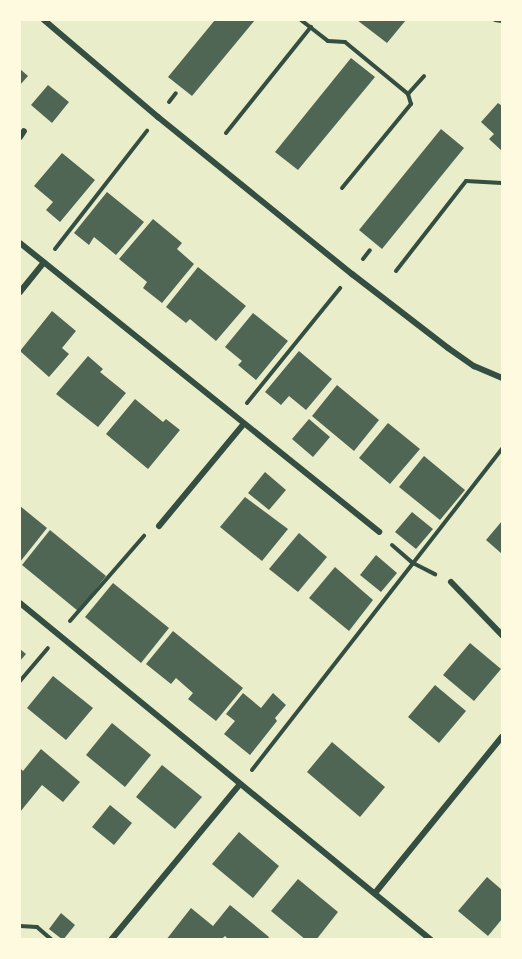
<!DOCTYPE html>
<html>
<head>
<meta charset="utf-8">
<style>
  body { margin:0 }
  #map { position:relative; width:522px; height:959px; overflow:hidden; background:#e9edc9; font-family:Quicksand,sans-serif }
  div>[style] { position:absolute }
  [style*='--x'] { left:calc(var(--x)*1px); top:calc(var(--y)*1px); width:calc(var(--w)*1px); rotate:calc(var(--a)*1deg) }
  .building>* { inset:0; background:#4f6655 }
  .path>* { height:4px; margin:-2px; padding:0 2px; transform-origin:2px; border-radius:2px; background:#344e41 }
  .minor>* { height:6px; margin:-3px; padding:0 3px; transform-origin:3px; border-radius:3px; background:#344e41 }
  span { translate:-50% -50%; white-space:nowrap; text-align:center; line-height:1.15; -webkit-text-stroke:6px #fefae0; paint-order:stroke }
  .frame { position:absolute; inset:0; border:21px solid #fefae0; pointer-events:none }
</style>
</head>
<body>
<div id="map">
  <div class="building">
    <i style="clip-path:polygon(215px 20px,255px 20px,192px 96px,168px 77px)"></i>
    <i style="clip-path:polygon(357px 20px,406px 20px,387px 43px)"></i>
    <i style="clip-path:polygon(351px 58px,375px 77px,298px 170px,275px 152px)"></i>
    <i style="clip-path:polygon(20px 69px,28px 76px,20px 85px)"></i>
    <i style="clip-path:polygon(48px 85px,69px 102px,52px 123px,31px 105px)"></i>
    <i style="clip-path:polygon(498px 103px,502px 106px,502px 151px,489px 139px,494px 134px,481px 122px)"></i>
    <i style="clip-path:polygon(441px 129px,464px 148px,382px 249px,359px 230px)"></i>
    <i style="clip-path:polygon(62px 153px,95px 180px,60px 222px,46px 210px,53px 202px,34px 186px)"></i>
    <i style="clip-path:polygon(107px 192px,144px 222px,116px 255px,94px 237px,89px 245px,74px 233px)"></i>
    <i style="clip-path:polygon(153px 219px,182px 243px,177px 249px,194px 264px,162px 303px,143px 288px,147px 282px,119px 259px)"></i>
    <i style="clip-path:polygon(198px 267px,246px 306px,216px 341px,190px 319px,186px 323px,166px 307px)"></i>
    <i style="clip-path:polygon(52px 311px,76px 331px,62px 348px,69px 354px,49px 377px,20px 351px)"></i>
    <i style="clip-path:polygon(253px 313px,288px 341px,256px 380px,238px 365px,242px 361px,225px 347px)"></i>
    <i style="clip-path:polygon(299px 351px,332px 379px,306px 410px,289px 396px,281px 405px,265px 392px)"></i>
    <i style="clip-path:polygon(88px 356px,103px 369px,100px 372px,126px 393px,98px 427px,56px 394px)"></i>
    <i style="clip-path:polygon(337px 385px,379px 420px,354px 451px,312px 416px)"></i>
    <i style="clip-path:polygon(135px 399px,163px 422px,166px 419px,180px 430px,148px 469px,106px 434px)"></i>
    <i style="clip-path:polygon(309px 419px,330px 437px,313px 457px,292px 439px)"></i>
    <i style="clip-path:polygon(388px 423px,420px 449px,390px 484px,359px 458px)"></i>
    <i style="clip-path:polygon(424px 456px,465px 490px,440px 520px,399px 487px)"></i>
    <i style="clip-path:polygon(265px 472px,286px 490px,269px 510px,248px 493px)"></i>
    <i style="clip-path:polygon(245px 497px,288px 529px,262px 561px,220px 527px)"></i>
    <i style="clip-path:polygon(20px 506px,47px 528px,20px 562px)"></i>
    <i style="clip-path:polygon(412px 512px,433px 529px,416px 549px,395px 532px)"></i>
    <i style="clip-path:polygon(502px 521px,502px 554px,486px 540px)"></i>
    <i style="clip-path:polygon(50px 530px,106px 576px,78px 611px,22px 565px)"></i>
    <i style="clip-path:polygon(299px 533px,327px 557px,298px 592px,269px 569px)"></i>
    <i style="clip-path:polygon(376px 555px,397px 573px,381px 592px,360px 575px)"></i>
    <i style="clip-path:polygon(335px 567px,373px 600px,349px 631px,309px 598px)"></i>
    <i style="clip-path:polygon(113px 583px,169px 628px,141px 663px,85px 617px)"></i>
    <i style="clip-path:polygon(173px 631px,243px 688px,216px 721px,188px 699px,193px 693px,176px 678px,171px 684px,146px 664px)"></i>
    <i style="clip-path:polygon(470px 643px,501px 669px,474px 701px,443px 675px)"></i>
    <i style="clip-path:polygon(20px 649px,26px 654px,20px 661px)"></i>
    <i style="clip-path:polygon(53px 676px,93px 708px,66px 740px,27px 708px)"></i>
    <i style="clip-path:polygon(435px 685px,466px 711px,439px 743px,408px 717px)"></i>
    <i style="clip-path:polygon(243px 693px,261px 708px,273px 693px,286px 705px,275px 718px,277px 721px,250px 755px,224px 734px,235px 721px,226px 714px)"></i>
    <i style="clip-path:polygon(112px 723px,151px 755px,125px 787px,86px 755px)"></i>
    <i style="clip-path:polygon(332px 742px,385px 787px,360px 817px,307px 772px)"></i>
    <i style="clip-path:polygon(41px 749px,80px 782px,63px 802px,42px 785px,20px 812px,20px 768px,23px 771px)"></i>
    <i style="clip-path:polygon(162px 765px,202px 797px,175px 829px,136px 797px)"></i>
    <i style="clip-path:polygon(110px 805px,132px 823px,114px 845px,92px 827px)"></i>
    <i style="clip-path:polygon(239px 832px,279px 866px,253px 898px,212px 864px)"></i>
    <i style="clip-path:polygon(487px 877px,502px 890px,502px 919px,488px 936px,458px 911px)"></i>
    <i style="clip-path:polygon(298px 879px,338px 912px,316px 940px,306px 940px,271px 911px)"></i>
    <i style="clip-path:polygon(230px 905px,269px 937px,267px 940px,229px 940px,225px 936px,221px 940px,166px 940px,191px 908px,213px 926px)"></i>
    <i style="clip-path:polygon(61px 913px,75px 925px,63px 940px,49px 929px)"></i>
  </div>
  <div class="path">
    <i style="--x:301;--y:20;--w:34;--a:38"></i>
    <i style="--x:328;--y:41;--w:17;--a:3"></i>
    <i style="--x:345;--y:42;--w:82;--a:39.5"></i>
    <i style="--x:408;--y:94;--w:24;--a:-48"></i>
    <i style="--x:495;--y:20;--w:7;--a:8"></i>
    <i style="--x:169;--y:102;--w:11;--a:-52"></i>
    <i style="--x:226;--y:133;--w:136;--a:-51.3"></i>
    <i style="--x:342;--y:188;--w:109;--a:-50.6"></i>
    <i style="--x:411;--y:104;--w:10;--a:-107"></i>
    <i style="--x:55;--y:249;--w:150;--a:-52.1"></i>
    <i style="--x:363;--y:259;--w:11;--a:-52"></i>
    <i style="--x:396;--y:271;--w:114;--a:-52.1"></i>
    <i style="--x:466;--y:181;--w:36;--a:3"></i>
    <i style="--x:247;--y:403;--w:148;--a:-51"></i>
    <i style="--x:392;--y:545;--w:28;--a:41"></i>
    <i style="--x:413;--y:563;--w:25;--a:27"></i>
    <i style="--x:70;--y:621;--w:113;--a:-49"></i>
    <i style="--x:20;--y:681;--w:43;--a:-49.7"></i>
    <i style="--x:252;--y:770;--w:407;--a:-52.1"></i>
    <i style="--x:20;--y:926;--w:17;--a:3"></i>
    <i style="--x:37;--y:927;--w:20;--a:41"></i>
  </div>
  <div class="minor">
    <i style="--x:44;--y:20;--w:150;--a:40.4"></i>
    <i style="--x:158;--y:117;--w:250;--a:39"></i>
    <i style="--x:352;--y:274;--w:121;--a:37.6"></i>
    <i style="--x:448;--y:348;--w:32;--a:35"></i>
    <i style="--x:474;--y:366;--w:30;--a:23"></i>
    <i style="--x:20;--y:137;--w:7;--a:-56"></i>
    <i style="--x:20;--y:243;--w:461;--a:38.8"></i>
    <i style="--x:20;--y:292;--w:38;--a:-51"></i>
    <i style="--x:159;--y:526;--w:131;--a:-50.3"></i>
    <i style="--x:451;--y:582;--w:74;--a:46.1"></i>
    <i style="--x:20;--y:603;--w:531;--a:39.35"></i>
    <i style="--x:375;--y:893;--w:201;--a:-50.9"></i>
    <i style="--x:111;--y:940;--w:202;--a:-50.4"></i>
  </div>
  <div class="frame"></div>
</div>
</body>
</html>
